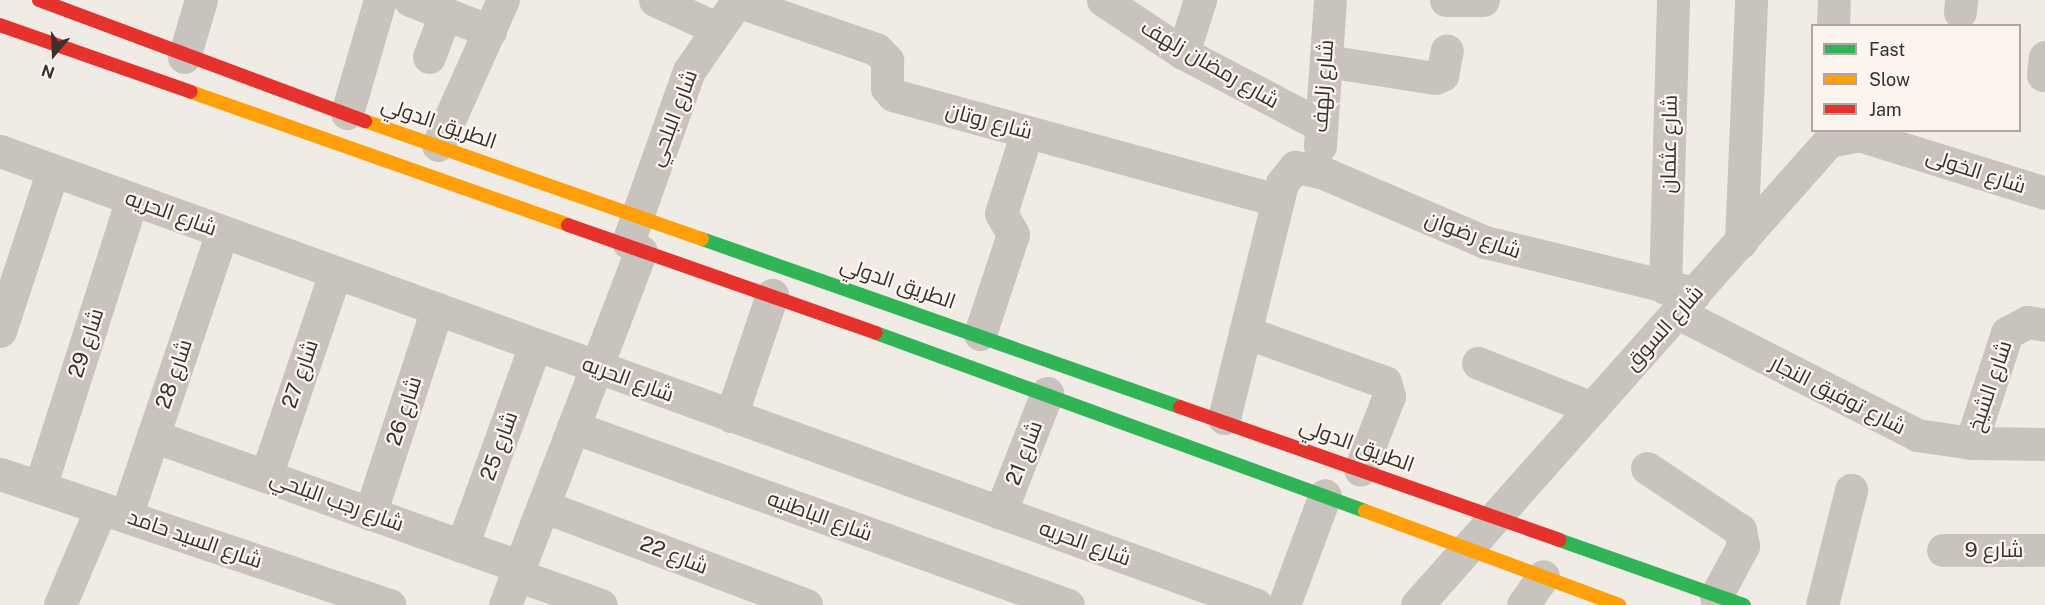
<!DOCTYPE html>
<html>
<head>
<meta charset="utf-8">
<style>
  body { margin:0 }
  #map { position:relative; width:2045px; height:605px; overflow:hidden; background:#f0ebe5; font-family:"Public Sans",Cairo,sans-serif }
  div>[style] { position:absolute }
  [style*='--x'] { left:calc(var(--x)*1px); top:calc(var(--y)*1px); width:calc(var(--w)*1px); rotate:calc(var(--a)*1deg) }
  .street>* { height:33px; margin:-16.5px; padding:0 16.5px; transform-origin:16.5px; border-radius:16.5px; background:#c9c3be }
  .fast>* { height:14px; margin:-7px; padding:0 7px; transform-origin:7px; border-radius:7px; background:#30b455 }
  .slow>* { height:14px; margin:-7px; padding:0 7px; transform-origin:7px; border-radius:7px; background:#ff9f0a }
  .jam>* { height:14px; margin:-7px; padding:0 7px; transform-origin:7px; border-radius:7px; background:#e5322d }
  span { translate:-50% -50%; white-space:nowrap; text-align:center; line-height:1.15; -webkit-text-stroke:4.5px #fbf5ee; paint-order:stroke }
  .street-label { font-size:21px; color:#3b302b }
  .legend { position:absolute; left:1811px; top:24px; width:210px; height:108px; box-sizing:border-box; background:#fbf5ee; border:2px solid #aea6a0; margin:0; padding:8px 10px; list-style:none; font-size:18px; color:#3b302b }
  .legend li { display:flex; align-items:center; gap:12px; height:30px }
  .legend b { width:30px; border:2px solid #aea6a0 }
  .north { position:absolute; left:24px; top:24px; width:60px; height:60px; -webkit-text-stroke:4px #fbf5ee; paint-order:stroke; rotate:199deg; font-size:16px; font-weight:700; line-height:24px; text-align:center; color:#3b302b }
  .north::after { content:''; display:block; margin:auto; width:21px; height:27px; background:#3b302b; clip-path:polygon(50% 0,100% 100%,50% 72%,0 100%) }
</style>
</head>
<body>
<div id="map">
  <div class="street">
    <i style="--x:410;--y:0;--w:86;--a:21.2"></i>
    <i style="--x:655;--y:0;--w:67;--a:24.7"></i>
    <i style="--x:1103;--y:0;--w:96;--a:33.5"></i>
    <i style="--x:1183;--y:53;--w:155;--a:27.7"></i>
    <i style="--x:1446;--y:0;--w:37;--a:0"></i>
    <i style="--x:737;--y:1;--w:147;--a:19.1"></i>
    <i style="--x:876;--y:49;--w:16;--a:45"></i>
    <i style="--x:887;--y:60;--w:28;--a:90"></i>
    <i style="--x:887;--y:88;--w:9;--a:49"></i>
    <i style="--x:893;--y:95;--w:399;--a:15.3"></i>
    <i style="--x:1960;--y:12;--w:12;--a:-85"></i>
    <i style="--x:1833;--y:26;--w:26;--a:-88"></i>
    <i style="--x:1183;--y:53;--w:56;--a:-72.2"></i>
    <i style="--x:184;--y:57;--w:59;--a:-73.4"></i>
    <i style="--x:429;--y:57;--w:46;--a:-69.6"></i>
    <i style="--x:1326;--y:61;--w:110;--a:8.9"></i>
    <i style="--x:1435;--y:78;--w:8;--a:-23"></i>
    <i style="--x:1442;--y:75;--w:25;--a:-79"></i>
    <i style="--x:2043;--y:75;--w:18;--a:-84"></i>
    <i style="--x:347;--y:113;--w:118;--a:-73.7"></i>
    <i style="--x:438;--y:145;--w:159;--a:-65.9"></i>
    <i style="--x:1320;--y:146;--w:146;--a:-86.1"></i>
    <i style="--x:0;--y:151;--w:1336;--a:19.86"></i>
    <i style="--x:628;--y:242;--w:182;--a:-70.4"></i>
    <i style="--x:689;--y:71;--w:86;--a:-55.4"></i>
    <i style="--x:1741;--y:242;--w:242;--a:-87.6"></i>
    <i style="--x:1665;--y:288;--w:288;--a:-88.4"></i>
    <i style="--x:1678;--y:313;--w:268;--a:27"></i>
    <i style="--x:1917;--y:435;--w:55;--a:8.4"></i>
    <i style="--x:1971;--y:443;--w:74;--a:0.8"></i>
    <i style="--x:0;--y:331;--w:169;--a:-71.8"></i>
    <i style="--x:1245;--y:332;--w:149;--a:19.7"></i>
    <i style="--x:1385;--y:382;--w:15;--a:74"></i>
    <i style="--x:1389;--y:396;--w:79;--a:111.4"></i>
    <i style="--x:980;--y:334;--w:105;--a:-71.7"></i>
    <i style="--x:1013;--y:234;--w:24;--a:-120"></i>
    <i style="--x:1001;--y:213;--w:85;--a:-72.2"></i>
    <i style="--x:1478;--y:363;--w:123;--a:21.5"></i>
    <i style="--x:731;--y:416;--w:128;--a:-71.3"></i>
    <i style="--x:1224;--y:418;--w:242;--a:-76.1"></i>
    <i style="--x:1282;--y:183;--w:21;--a:-51"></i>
    <i style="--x:1295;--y:167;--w:26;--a:11"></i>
    <i style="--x:1321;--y:172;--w:178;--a:23.1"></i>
    <i style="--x:1485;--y:242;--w:216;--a:13.7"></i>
    <i style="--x:573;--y:427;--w:526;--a:19.78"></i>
    <i style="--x:153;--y:436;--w:390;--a:19.6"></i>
    <i style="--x:1971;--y:443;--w:116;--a:-71.9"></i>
    <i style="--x:2007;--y:333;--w:23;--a:-29"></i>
    <i style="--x:2027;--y:322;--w:18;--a:9"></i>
    <i style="--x:1647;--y:468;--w:112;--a:33.7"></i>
    <i style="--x:1740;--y:530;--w:16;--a:79"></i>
    <i style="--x:1743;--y:546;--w:57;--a:118.4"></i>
    <i style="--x:0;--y:474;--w:411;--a:18.6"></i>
    <i style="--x:266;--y:476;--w:214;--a:-71.2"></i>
    <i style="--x:40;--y:487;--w:302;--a:-72.3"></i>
    <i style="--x:543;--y:506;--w:281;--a:20.6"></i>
    <i style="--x:1000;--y:513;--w:129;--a:-68.6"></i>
    <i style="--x:370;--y:514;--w:216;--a:-71.9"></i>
    <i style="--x:126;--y:516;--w:300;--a:-71.3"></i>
    <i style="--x:462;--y:546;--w:214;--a:-70"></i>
    <i style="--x:1943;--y:550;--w:102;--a:0"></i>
    <i style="--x:517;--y:575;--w:89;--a:19.7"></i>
    <i style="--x:60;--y:605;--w:105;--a:-67.1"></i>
    <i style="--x:505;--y:605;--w:379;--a:-69"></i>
    <i style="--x:1284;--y:605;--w:117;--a:-69.6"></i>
    <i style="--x:1417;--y:605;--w:621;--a:-48.4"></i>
    <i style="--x:1829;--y:141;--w:31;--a:-11"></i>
    <i style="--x:1859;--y:135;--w:195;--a:17.3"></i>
    <i style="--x:1523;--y:605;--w:35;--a:-55"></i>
    <i style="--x:1822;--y:605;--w:119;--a:-75.8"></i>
  </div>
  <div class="fast">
    <i style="--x:702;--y:239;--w:507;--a:19.36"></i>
    <i style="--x:876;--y:333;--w:520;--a:20"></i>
    <i style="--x:1559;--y:540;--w:196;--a:19.4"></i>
  </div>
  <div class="slow">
    <i style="--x:191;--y:92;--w:400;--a:19.4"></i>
    <i style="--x:365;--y:121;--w:357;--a:19.3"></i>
    <i style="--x:1365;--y:511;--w:271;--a:20.3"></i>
  </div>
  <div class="jam">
    <i style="--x:39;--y:0;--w:348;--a:20.4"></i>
    <i style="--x:0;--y:25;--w:202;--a:19.3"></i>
    <i style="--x:568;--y:225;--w:326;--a:19.3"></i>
    <i style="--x:1180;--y:407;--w:402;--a:19.3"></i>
  </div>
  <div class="street-label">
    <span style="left:1210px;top:64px;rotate:30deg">شارع رمضان زلهف</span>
    <span style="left:1323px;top:86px;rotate:-86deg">شارع زلهف</span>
    <span style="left:673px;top:118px;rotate:-69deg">شارع البلحي</span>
    <span style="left:989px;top:121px;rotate:15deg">شارع روتان</span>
    <span style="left:439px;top:123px;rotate:19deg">الطريق الدولي</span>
    <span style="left:1669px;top:144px;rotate:-89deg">شارع عثمان</span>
    <span style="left:1976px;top:171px;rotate:18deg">شارع الخولى</span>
    <span style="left:171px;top:213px;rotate:20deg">شارع الحريه</span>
    <span style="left:1473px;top:235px;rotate:20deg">شارع رضوان</span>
    <span style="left:898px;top:283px;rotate:19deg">الطريق الدولي</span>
    <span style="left:1664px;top:328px;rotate:-48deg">شارع السوق</span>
    <span style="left:86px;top:343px;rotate:-72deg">شارع 29</span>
    <span style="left:174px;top:374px;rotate:-71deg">شارع 28</span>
    <span style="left:300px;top:374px;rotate:-71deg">شارع 27</span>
    <span style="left:628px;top:379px;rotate:20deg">شارع الحريه</span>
    <span style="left:1990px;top:386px;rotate:-71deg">شارع الشيخ</span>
    <span style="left:1838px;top:395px;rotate:27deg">شارع توفيق النجار</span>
    <span style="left:404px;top:411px;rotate:-72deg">شارع 26</span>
    <span style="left:1357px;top:445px;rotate:20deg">الطريق الدولي</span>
    <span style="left:499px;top:446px;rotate:-70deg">شارع 25</span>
    <span style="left:1024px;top:453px;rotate:-69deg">شارع 21</span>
    <span style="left:337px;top:501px;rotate:20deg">شارع رجب البلحي</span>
    <span style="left:820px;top:516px;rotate:20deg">شارع الباطنيه</span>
    <span style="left:195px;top:539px;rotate:19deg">شارع السيد حامد</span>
    <span style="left:1085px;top:543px;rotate:20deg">شارع الحريه</span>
    <span style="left:1994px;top:550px">شارع 9</span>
    <span style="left:674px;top:555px;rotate:21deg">شارع 22</span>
  </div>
  <ul class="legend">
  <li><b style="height:8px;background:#30b455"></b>Fast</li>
  <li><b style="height:8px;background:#ff9f0a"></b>Slow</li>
  <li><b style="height:8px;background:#e5322d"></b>Jam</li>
  </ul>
  <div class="north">N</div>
</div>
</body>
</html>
